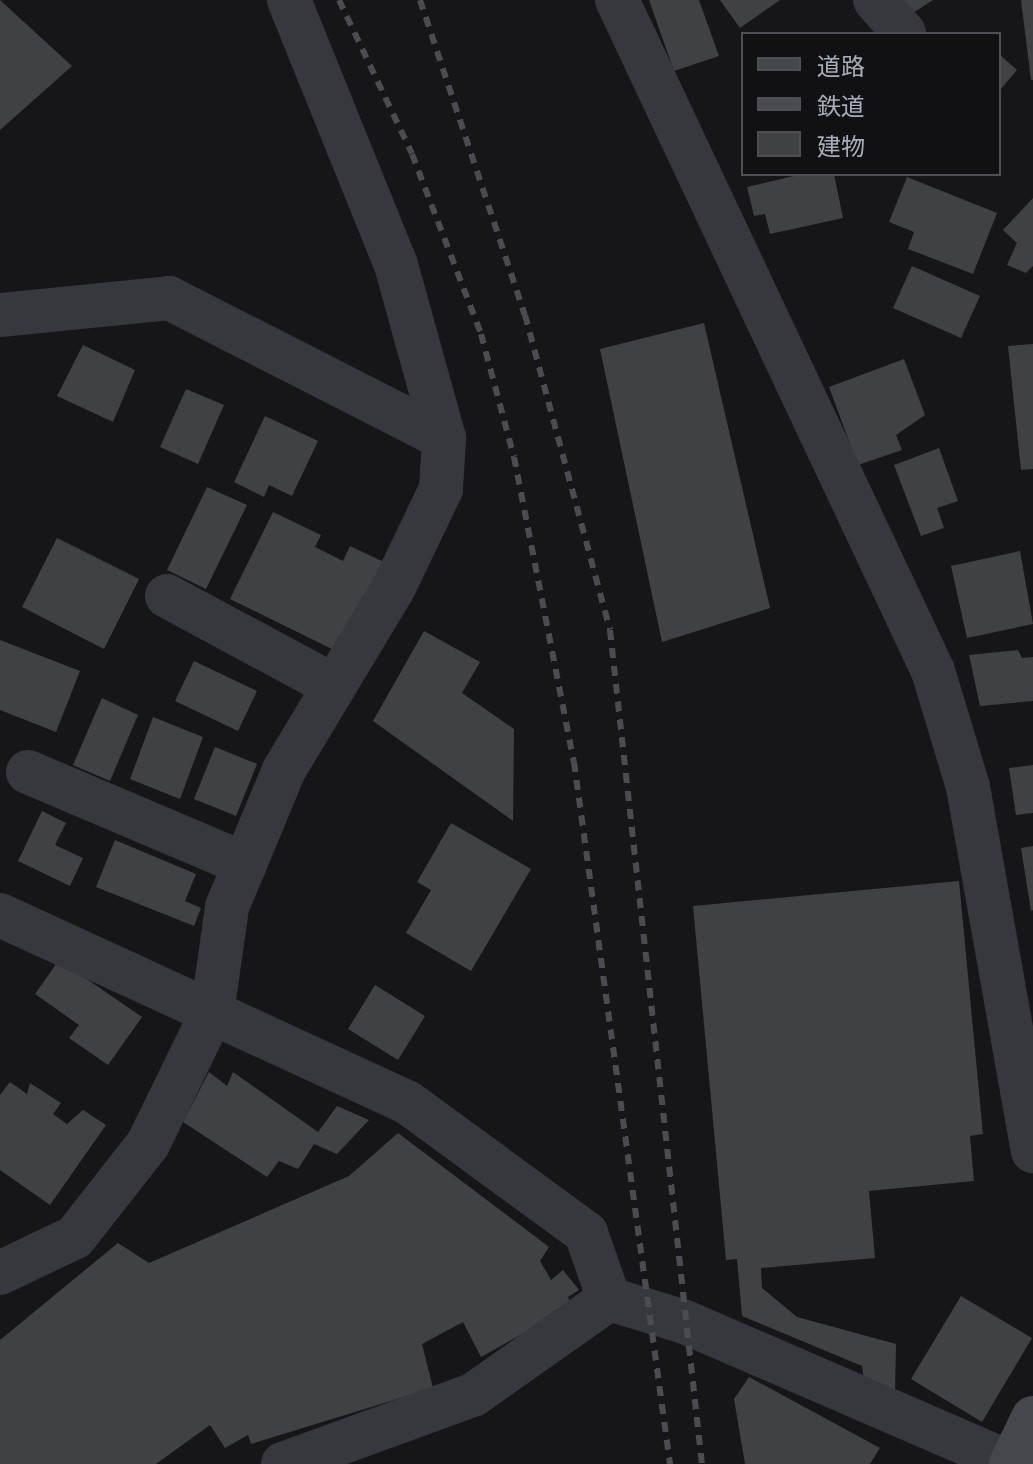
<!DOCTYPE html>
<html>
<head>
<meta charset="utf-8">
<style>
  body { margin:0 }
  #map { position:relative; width:1033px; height:1464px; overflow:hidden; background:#161618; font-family:Quicksand,"Noto Sans JP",sans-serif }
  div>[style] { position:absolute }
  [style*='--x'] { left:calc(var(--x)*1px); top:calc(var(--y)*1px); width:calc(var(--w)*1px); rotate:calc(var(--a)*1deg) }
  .building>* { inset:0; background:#404145 }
  .minor>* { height:44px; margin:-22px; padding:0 22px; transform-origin:22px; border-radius:22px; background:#37383d }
  .secondary>* { height:44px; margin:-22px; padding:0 22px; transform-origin:22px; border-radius:22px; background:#45474d }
  .rail>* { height:6px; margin-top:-3px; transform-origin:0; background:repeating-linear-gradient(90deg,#4a4c52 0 10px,transparent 0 18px) }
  span { translate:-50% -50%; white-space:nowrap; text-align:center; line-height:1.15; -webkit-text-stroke:6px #111113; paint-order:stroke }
  .legend { position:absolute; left:741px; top:32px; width:260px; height:144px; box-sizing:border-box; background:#111113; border:2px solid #4d4f55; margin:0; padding:10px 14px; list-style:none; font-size:24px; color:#a8adb8 }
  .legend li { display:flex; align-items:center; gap:16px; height:40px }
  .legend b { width:40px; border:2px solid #4d4f55 }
</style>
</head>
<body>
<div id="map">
  <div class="building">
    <i style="clip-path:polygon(0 0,72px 66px,0 130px)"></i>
    <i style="clip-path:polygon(649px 0,699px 0,719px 56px,674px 71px)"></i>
    <i style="clip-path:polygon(720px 0,780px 0,740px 28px)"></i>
    <i style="clip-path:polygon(898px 0,933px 0,908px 16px)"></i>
    <i style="clip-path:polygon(1021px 0,1033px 0,1033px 80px,1031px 80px)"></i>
    <i style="clip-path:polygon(999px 54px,1017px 70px,999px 91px)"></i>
    <i style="clip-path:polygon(802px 174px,834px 174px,843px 218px,770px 234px,765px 214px,754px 216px,747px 187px)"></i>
    <i style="clip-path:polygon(907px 177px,997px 213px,973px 274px,908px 249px,914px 232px,889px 222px)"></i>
    <i style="clip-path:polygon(1033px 198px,1033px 266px,1026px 273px,1007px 265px,1017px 243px,1003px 230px)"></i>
    <i style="clip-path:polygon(912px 266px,980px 296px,961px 338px,893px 308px)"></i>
    <i style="clip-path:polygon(704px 323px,770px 608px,662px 642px,600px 349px)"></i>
    <i style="clip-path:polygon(1033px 344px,1033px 469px,1021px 470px,1008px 346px)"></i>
    <i style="clip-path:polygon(83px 345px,135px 370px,113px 422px,57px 396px)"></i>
    <i style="clip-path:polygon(904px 359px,925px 415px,896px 435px,902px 450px,858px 465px,829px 387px)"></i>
    <i style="clip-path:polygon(186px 389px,224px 405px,198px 464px,160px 447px)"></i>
    <i style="clip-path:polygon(265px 416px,318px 441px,292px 496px,269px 485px,264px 497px,234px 482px)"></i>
    <i style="clip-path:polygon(939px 448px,958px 501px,937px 508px,944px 528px,921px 536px,894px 465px)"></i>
    <i style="clip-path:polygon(207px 487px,247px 505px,206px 589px,167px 570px)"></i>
    <i style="clip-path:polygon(273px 512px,321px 535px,315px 547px,343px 561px,350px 546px,384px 562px,340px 653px,230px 599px)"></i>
    <i style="clip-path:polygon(57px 538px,139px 579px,104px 649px,22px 607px)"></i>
    <i style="clip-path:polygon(1020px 551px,1033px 624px,967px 638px,951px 566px)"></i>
    <i style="clip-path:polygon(424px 631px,480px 662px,462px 693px,514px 729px,513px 821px,373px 721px)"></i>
    <i style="clip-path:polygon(0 640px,80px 671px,56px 732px,0 710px)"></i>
    <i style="clip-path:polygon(1018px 650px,1022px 658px,1033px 657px,1033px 701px,980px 706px,969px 655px)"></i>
    <i style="clip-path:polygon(194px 661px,257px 691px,238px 731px,175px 701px)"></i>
    <i style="clip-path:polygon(102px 698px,138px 715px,110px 781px,73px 765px)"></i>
    <i style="clip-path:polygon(153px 717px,203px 737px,180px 799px,130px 779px)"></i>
    <i style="clip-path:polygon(215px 747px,257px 764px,236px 816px,194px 799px)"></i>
    <i style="clip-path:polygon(1033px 765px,1033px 813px,1016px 815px,1009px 768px)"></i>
    <i style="clip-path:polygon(42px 811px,66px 823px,55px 845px,83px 858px,70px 886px,18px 861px)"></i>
    <i style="clip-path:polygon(451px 823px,531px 869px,471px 971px,406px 933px,431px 890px,417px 882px)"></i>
    <i style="clip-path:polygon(115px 840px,196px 874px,185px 901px,201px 908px,194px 926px,96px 887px)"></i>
    <i style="clip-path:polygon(1033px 846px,1033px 910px,1031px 911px,1021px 848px)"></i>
    <i style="clip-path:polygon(959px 881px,983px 1134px,970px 1136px,974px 1181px,869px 1191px,875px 1258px,761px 1268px,762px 1288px,797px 1317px,896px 1344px,895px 1394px,864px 1380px,862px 1366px,742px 1316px,737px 1259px,726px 1260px,693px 906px)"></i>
    <i style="clip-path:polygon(59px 960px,142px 1017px,108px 1065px,69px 1038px,79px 1025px,35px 994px)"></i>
    <i style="clip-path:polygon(375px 985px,425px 1016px,398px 1060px,348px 1029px)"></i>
    <i style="clip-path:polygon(209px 1072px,227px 1086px,233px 1072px,318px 1132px,337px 1106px,369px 1120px,337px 1154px,314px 1144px,298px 1169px,279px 1161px,267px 1177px,183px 1122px)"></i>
    <i style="clip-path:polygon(10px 1082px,27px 1094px,30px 1083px,61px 1103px,53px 1114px,67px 1124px,83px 1110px,106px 1125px,50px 1205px,0 1170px,0 1095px)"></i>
    <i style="clip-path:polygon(398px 1133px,549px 1247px,540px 1261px,551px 1280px,563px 1270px,579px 1290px,568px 1297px,572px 1306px,481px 1357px,463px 1322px,422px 1344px,433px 1388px,251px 1444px,248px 1435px,225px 1448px,210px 1425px,156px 1464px,0 1464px,0 1340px,118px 1243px,149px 1263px,349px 1176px)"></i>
    <i style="clip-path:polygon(961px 1296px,1032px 1338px,982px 1422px,911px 1379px)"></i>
    <i style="clip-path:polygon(749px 1377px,880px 1448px,870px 1464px,745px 1464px,734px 1399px)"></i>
  </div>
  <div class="minor">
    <i style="--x:617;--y:0;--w:742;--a:64.78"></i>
    <i style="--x:933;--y:671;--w:121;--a:73.2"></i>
    <i style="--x:968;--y:787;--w:370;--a:79.9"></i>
    <i style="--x:875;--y:0;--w:44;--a:48.7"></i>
    <i style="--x:0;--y:315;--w:170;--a:-5.7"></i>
    <i style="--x:169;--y:298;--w:309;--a:27"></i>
    <i style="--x:167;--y:596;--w:190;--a:28.3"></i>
    <i style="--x:28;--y:772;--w:236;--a:23"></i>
    <i style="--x:0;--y:915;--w:448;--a:24.7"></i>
    <i style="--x:407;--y:1102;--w:222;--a:36.2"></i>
    <i style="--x:586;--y:1233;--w:70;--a:70.8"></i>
    <i style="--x:0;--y:1273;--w:83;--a:-25.6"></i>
    <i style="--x:75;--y:1237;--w:118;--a:-51.9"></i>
    <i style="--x:148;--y:1144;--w:146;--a:-64"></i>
    <i style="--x:212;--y:1013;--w:107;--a:-81.9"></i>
    <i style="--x:227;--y:907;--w:148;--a:-67.4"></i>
    <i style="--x:284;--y:770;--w:214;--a:-59"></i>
    <i style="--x:394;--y:587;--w:109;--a:-64.4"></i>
    <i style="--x:441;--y:489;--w:51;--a:-86.6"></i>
    <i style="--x:444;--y:438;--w:180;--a:-105.5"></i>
    <i style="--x:396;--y:265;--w:286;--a:-112"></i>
    <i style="--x:609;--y:1299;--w:79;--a:16.8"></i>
    <i style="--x:685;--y:1322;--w:357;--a:23.4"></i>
    <i style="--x:283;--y:1464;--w:202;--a:-20"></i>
    <i style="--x:473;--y:1395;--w:166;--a:-35.2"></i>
  </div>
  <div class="secondary">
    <i style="--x:1011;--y:1464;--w:51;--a:-64.4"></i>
  </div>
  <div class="rail">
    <i style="--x:339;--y:0;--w:170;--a:64.6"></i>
    <i style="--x:412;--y:154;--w:193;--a:69"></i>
    <i style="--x:481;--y:334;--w:127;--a:75"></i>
    <i style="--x:514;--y:457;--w:311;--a:78.9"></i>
    <i style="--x:574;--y:762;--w:709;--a:82.21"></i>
    <i style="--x:420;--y:0;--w:332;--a:71.6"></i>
    <i style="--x:525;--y:315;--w:326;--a:74.9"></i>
    <i style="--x:610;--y:630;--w:839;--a:83.71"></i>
  </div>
  <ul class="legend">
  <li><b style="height:10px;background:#45474d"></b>道路</li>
  <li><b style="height:10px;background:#4a4c52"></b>鉄道</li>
  <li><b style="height:22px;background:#404145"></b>建物</li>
  </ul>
</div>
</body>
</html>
